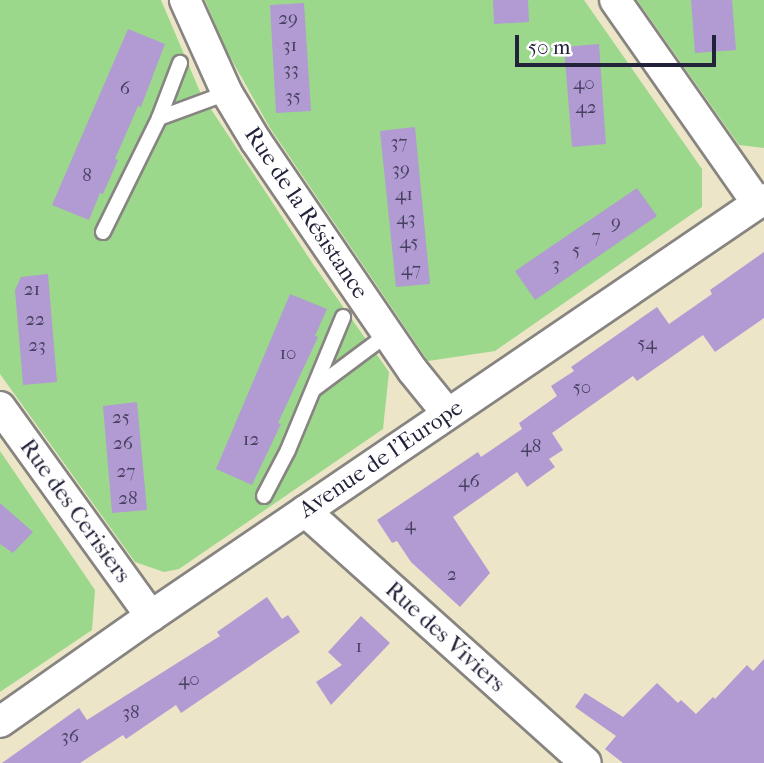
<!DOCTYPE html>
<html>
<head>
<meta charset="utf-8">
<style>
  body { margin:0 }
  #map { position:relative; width:764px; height:763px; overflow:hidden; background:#ece5c7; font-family:"IM FELL French Canon",serif }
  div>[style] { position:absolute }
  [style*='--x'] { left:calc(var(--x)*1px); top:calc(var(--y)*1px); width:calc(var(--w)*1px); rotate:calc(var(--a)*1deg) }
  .green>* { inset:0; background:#9cd88c }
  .building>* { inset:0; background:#b29ad2 }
  .roads { filter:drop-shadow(2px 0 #878481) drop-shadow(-2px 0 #878481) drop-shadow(0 2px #878481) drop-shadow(0 -2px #878481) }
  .lane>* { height:14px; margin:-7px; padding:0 7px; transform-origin:7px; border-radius:7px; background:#fff }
  .street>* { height:30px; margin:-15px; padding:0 15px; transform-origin:15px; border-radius:15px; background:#fff }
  span { translate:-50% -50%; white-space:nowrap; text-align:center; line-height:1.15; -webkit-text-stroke:5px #fff; paint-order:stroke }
  .number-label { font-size:19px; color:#464061 }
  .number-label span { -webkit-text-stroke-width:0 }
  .street-label { font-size:23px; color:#22223b }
  .scale { position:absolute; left:515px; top:35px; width:201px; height:32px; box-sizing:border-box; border:4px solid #22223b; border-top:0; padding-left:9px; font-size:21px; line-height:24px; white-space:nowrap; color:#22223b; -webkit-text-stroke:5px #fff; paint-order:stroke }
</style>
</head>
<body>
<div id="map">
  <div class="green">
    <i style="clip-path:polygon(0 0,161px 0,201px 94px,313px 264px,389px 372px,383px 429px,179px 569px,164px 572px,135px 562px,0 374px)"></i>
    <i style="clip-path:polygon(205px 0,584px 0,702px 169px,702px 207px,495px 351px,428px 361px,270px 128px,225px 48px)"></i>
    <i style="clip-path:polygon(637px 0,764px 0,764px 148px,739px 145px)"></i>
    <i style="clip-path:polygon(0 451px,95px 590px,92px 630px,0 692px)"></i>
  </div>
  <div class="building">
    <i style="clip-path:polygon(493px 0,528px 0,529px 22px,494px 24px)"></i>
    <i style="clip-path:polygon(691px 0,732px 0,736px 50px,695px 53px)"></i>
    <i style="clip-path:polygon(304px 3px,311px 111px,276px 113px,270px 5px)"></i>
    <i style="clip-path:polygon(128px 29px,165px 44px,141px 107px,138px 106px,115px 159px,118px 160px,103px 194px,100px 193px,89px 220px,52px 205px)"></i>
    <i style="clip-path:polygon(599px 44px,606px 144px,572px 147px,564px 47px)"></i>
    <i style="clip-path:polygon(415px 127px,430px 284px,396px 287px,380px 131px)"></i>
    <i style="clip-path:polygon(637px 188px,657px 216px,535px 300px,515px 271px)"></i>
    <i style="clip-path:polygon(764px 252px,764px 318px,715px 352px,703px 335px,637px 381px,633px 376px,552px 433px,563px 450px,549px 459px,555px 467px,527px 487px,517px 472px,453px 517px,490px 573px,460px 607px,411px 562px,397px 541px,392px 543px,377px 520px,478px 452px,481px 457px,522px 429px,519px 423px,557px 396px,551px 386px,574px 371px,571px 367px,657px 307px,669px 324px,712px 294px,710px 290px)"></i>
    <i style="clip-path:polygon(48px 274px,57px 382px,23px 385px,15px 290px,21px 277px)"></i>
    <i style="clip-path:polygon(290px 294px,327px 309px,315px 336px,318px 337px,278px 423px,281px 424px,252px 485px,216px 469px)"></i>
    <i style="clip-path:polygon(137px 402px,147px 510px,112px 513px,103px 406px)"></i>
    <i style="clip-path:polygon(0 503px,33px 532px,13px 553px,0 544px)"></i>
    <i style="clip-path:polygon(267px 597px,282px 619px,288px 615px,300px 632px,181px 713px,176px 705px,126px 739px,123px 735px,80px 763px,2px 763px,79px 708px,87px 720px,220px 636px,217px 632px)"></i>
    <i style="clip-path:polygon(361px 616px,390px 643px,331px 705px,316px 682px,342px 665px,328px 652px)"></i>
    <i style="clip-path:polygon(764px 659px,764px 763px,623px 763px,605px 749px,616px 736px,575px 707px,585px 693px,623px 717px,657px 683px,678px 703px,681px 700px,696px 714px,713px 697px,715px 699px,747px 665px,753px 671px)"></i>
  </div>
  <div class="roads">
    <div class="lane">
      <i style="--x:159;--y:118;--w:59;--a:-69.1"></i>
      <i style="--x:103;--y:232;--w:127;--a:-63.8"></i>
      <i style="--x:159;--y:118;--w:72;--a:-20.2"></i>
      <i style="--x:314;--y:389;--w:94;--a:-36.7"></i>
      <i style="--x:264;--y:496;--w:52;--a:-62.4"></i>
      <i style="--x:288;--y:450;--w:144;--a:-67.5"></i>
    </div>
    <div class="street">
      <i style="--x:185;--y:0;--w:102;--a:65.7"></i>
      <i style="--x:227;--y:93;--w:56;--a:58.9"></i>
      <i style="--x:256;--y:141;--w:278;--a:55.7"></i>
      <i style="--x:413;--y:371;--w:55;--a:50.9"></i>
      <i style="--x:615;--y:0;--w:248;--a:55"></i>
      <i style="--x:0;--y:407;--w:258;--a:54.2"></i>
      <i style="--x:305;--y:511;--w:377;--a:41.9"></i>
      <i style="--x:0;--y:722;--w:184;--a:-35.1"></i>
      <i style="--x:151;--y:616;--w:741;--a:-34.23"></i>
    </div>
  </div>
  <div class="number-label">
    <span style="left:288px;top:19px">29</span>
    <span style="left:290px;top:46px">31</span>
    <span style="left:291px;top:70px">33</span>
    <span style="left:584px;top:84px">40</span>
    <span style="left:125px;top:89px">6</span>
    <span style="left:293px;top:97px">35</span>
    <span style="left:586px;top:108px">42</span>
    <span style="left:399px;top:143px">37</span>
    <span style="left:401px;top:170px">39</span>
    <span style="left:87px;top:176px">8</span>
    <span style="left:404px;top:195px">41</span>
    <span style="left:406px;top:219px">43</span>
    <span style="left:616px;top:223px">9</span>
    <span style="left:596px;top:237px">7</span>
    <span style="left:409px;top:243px">45</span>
    <span style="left:576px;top:251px">5</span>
    <span style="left:556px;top:265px">3</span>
    <span style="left:411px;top:270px">47</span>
    <span style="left:32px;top:290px">21</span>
    <span style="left:35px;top:320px">22</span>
    <span style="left:647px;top:344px">54</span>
    <span style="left:37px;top:346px">23</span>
    <span style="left:288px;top:354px">10</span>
    <span style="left:582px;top:388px">50</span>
    <span style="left:121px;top:418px">25</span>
    <span style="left:251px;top:440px">12</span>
    <span style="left:123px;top:444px">26</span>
    <span style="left:531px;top:447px">48</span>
    <span style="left:126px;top:472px">27</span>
    <span style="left:469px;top:482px">46</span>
    <span style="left:128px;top:499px">28</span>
    <span style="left:410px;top:525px">4</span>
    <span style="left:452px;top:575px">2</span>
    <span style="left:359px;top:647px">1</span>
    <span style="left:189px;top:680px">40</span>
    <span style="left:131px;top:713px">38</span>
    <span style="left:70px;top:737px">36</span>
  </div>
  <div class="street-label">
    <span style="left:306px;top:213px;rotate:56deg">Rue de la Résistance</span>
    <span style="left:381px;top:459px;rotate:-34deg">Avenue de l'Europe</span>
    <span style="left:75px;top:511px;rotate:54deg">Rue des Cerisiers</span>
    <span style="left:445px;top:637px;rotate:42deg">Rue des Viviers</span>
  </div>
  <div class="scale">50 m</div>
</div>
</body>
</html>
